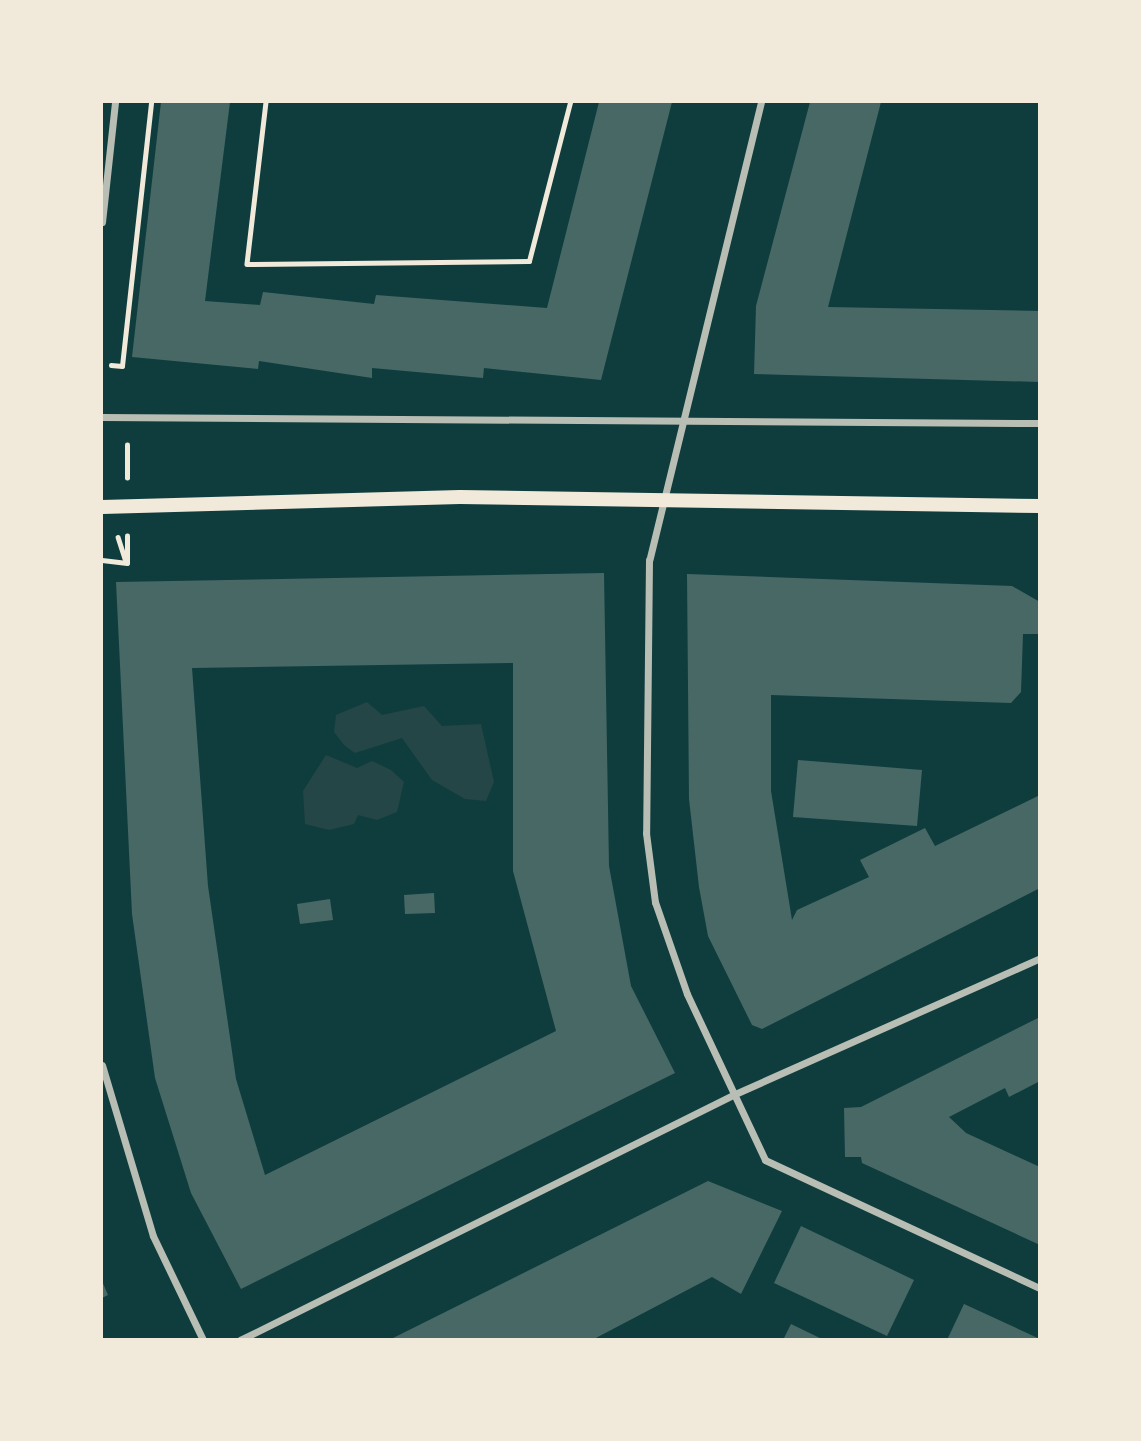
<!DOCTYPE html>
<html>
<head>
<meta charset="utf-8">
<style>
  body { margin:0 }
  #map { position:relative; width:1141px; height:1441px; overflow:hidden; background:#0f3d3e; font-family:"Exo 2",sans-serif }
  div>[style] { position:absolute }
  [style*='--x'] { left:calc(var(--x)*1px); top:calc(var(--y)*1px); width:calc(var(--w)*1px); rotate:calc(var(--a)*1deg) }
  .green>* { inset:0; background:#244646 }
  .building>* { inset:0; background:#486865 }
  .path>* { height:4.5px; margin:-2.25px; padding:0 2.25px; transform-origin:2.25px; border-radius:2.25px; background:#f1e9da }
  .minor>* { height:7px; margin:-3.5px; padding:0 3.5px; transform-origin:3.5px; border-radius:3.5px; background:#b8beb3 }
  .secondary>* { height:14px; margin:-7px; padding:0 7px; transform-origin:7px; border-radius:7px; background:#f1e9da }
  span { translate:-50% -50%; white-space:nowrap; text-align:center; line-height:1.15; -webkit-text-stroke:5px #f1e9da; paint-order:stroke }
  .frame { position:absolute; inset:0; border:103px solid #f1e9da; pointer-events:none }
</style>
</head>
<body>
<div id="map">
  <div class="green">
    <i style="clip-path:polygon(367px 702px,382px 715px,424px 706px,442px 726px,481px 724px,494px 782px,486px 801px,465px 799px,432px 780px,402px 738px,355px 753px,344px 745px,334px 732px,336px 715px)"></i>
    <i style="clip-path:polygon(326px 755px,357px 768px,372px 761px,391px 770px,404px 782px,397px 812px,377px 820px,358px 815px,354px 824px,329px 830px,305px 824px,303px 791px)"></i>
  </div>
  <div class="building">
    <i style="clip-path:polygon(161px 102px,230px 102px,205px 301px,260px 305px,263px 292px,374px 304px,376px 295px,547px 308px,599px 102px,672px 102px,601px 380px,484px 368px,483px 378px,372px 368px,372px 378px,259px 361px,258px 369px,132px 357px)"></i>
    <i style="clip-path:polygon(810px 102px,881px 102px,828px 307px,1040px 311px,1040px 382px,754px 374px,756px 306px)"></i>
    <i style="clip-path:polygon(evenodd,604px 573px,609px 866px,631px 986px,675px 1073px,241px 1289px,191px 1193px,155px 1078px,132px 914px,116px 582px,604px 573px,513px 663px,513px 871px,556px 1031px,265px 1175px,236px 1079px,208px 886px,192px 668px,513px 663px)"></i>
    <i style="clip-path:polygon(687px 574px,1012px 586px,1040px 602px,1040px 634px,1023px 634px,1021px 692px,1011px 703px,771px 695px,771px 791px,792px 920px,797px 910px,869px 877px,860px 860px,925px 828px,935px 846px,1040px 795px,1040px 888px,762px 1029px,752px 1025px,708px 936px,699px 887px,689px 799px)"></i>
    <i style="clip-path:polygon(798px 760px,922px 770px,917px 826px,793px 817px)"></i>
    <i style="clip-path:polygon(434px 893px,435px 913px,405px 914px,404px 895px)"></i>
    <i style="clip-path:polygon(330px 899px,333px 920px,300px 924px,297px 904px)"></i>
    <i style="clip-path:polygon(1040px 1017px,1040px 1081px,1009px 1097px,1005px 1088px,949px 1117px,966px 1133px,1040px 1167px,1040px 1245px,862px 1163px,861px 1157px,845px 1157px,844px 1108px,861px 1107px)"></i>
    <i style="clip-path:polygon(708px 1181px,782px 1211px,741px 1294px,712px 1277px,592px 1340px,389px 1340px)"></i>
    <i style="clip-path:polygon(801px 1226px,914px 1280px,887px 1336px,774px 1283px)"></i>
    <i style="clip-path:polygon(102px 1281px,108px 1295px,102px 1298px)"></i>
    <i style="clip-path:polygon(964px 1304px,1040px 1339px,1040px 1340px,947px 1340px)"></i>
    <i style="clip-path:polygon(791px 1324px,824px 1340px,783px 1340px)"></i>
  </div>
  <div class="path">
    <i style="--x:266;--y:102;--w:163;--a:96.7"></i>
    <i style="--x:247;--y:264;--w:282;--a:-0.6"></i>
    <i style="--x:529;--y:261;--w:164;--a:-75.5"></i>
    <i style="--x:111;--y:365;--w:11;--a:5"></i>
    <i style="--x:122;--y:366;--w:266;--a:-83.7"></i>
    <i style="--x:127;--y:478;--w:33;--a:-90"></i>
    <i style="--x:118;--y:537;--w:23;--a:72"></i>
    <i style="--x:102;--y:560;--w:25;--a:7"></i>
    <i style="--x:127;--y:563;--w:27;--a:-90"></i>
  </div>
  <div class="minor">
    <i style="--x:761;--y:102;--w:471;--a:103.7"></i>
    <i style="--x:649;--y:560;--w:273;--a:90.6"></i>
    <i style="--x:646;--y:833;--w:70;--a:82.6"></i>
    <i style="--x:655;--y:902;--w:97;--a:70.8"></i>
    <i style="--x:687;--y:994;--w:183;--a:64.8"></i>
    <i style="--x:765;--y:1160;--w:303;--a:25"></i>
    <i style="--x:102;--y:222;--w:121;--a:-83.8"></i>
    <i style="--x:102;--y:417;--w:938;--a:0.37"></i>
    <i style="--x:102;--y:1065;--w:178;--a:73.4"></i>
    <i style="--x:153;--y:1236;--w:115;--a:64.3"></i>
    <i style="--x:240;--y:1340;--w:553;--a:-26.43"></i>
    <i style="--x:735;--y:1094;--w:334;--a:-24"></i>
  </div>
  <div class="secondary">
    <i style="--x:102;--y:507;--w:358;--a:-1.6"></i>
    <i style="--x:460;--y:497;--w:580;--a:0.89"></i>
  </div>
  <div class="frame"></div>
</div>
</body>
</html>
